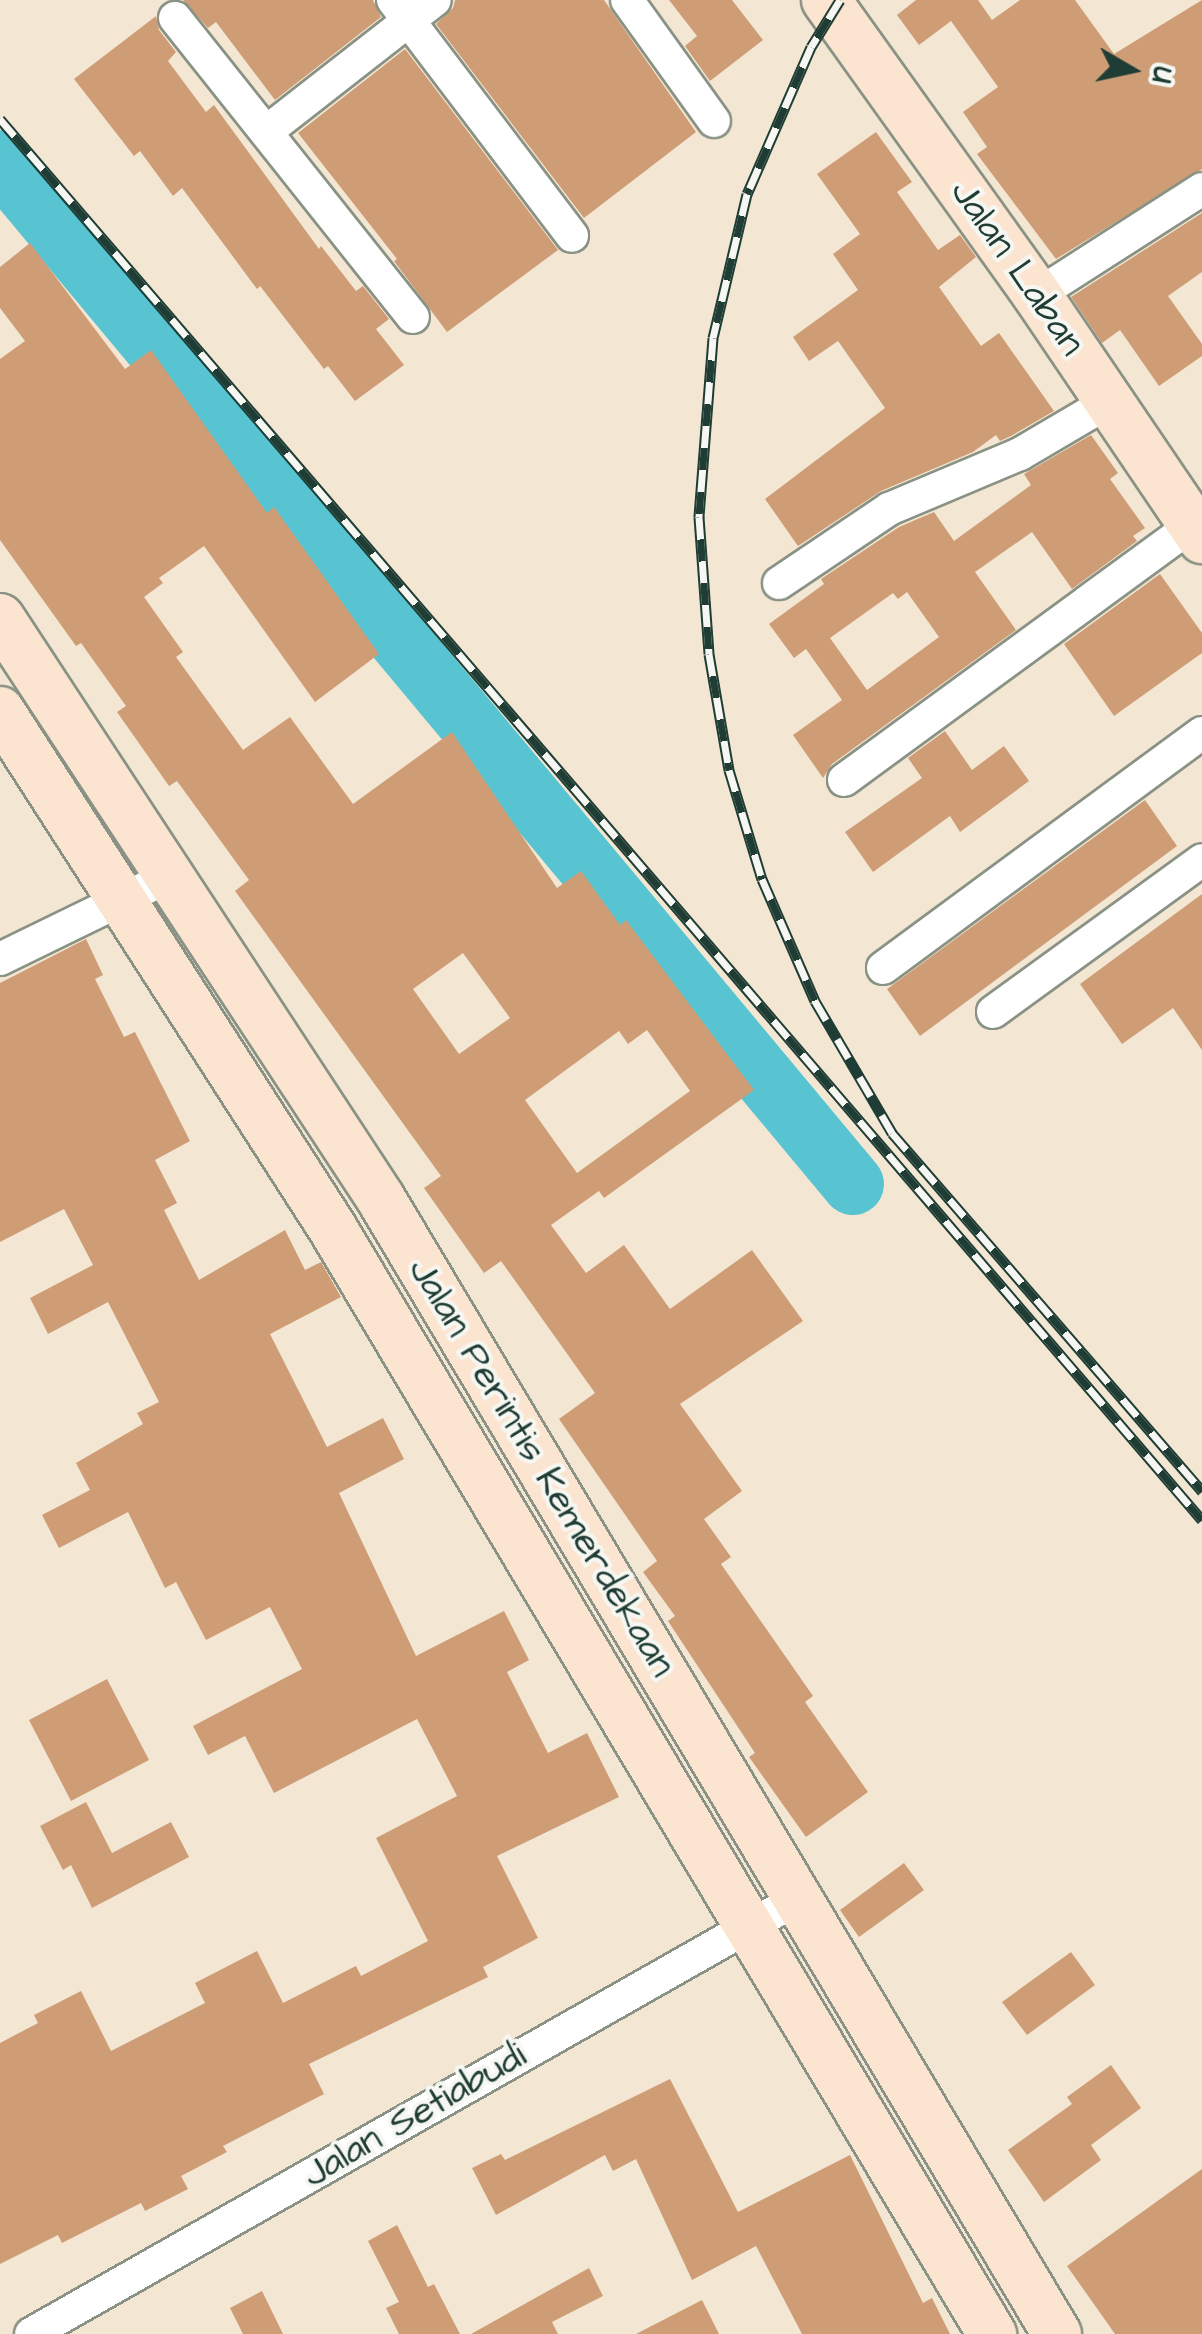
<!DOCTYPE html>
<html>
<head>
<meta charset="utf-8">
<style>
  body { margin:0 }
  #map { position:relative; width:1202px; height:2334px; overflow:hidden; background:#f3e7d4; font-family:"Architects Daughter",sans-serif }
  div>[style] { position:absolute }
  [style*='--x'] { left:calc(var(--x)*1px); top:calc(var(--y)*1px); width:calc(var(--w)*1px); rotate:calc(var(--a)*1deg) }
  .river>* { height:62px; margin:-31px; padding:0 31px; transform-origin:31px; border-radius:31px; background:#58c4d2 }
  .building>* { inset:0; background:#ce9d76 }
  .roads { filter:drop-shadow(2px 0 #899284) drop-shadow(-2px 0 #899284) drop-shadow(0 2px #899284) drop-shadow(0 -2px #899284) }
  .street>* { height:32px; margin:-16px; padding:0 16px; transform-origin:16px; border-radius:16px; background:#fff }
  .secondary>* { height:48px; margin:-24px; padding:0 24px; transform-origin:24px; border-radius:24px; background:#fce5d0 }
  .rail>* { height:11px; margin-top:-5.5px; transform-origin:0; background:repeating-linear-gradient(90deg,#f6f6f2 0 22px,#1f3d34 0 44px); box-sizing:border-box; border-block:2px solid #1f3d34 }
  span { translate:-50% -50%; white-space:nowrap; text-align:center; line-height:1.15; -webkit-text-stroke:8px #f6f6f2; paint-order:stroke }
  .street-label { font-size:38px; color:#1f3d34 }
  .north { position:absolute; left:1082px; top:20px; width:100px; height:100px; -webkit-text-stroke:8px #f6f6f2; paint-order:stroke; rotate:99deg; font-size:28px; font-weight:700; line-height:40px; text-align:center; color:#1f3d34 }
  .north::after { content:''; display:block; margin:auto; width:35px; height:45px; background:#1f3d34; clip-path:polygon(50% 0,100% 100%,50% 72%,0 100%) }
</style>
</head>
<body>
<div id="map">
  <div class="river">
    <i style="--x:0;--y:161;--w:1332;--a:50.18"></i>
  </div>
  <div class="building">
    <i style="clip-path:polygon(183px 0,373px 0,381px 17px,275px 100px,216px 22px,208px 28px)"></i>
    <i style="clip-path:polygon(455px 0,604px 0,696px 132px,584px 218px,436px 24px,453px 8px)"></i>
    <i style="clip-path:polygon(669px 0,732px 0,763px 40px,710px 81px,685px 46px,697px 36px)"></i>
    <i style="clip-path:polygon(916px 0,978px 0,992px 20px,1020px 0,1075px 0,1114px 54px,1202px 0,1202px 169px,1056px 259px,977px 154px,987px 147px,963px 112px,998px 87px,951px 21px,919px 45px,897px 15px)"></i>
    <i style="clip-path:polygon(156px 16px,159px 30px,176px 52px,168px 61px,206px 112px,214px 105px,319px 249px,321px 246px,356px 291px,363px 286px,389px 319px,376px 329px,404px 365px,355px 401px,328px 366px,324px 369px,260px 286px,257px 289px,182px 188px,173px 196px,140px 151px,134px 156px,74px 79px)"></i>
    <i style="clip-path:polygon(405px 49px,558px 250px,447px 332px,394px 261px,397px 259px,298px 133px)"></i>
    <i style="clip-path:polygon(876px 132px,912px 182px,897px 192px,938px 250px,960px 235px,976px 257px,939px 287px,981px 346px,999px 333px,1054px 411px,1011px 436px,1000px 441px,996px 435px,973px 452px,881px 491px,798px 546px,765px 499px,885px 408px,838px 341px,809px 361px,793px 337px,858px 290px,833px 254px,860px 234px,817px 174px)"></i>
    <i style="clip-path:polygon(1202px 213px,1202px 272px,1168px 296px,1202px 344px,1202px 356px,1159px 386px,1120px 330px,1102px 343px,1071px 297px)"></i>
    <i style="clip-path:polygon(evenodd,30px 243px,125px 369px,151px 350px,267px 513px,274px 507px,379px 654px,315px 702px,204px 546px,159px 578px,163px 583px,144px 597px,183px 652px,176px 657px,243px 750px,290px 717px,353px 804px,452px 732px,557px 888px,581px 871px,620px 925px,626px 920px,754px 1090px,604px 1198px,599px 1191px,551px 1225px,586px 1273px,624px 1245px,670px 1309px,752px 1250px,803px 1321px,680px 1404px,742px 1491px,704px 1519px,731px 1557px,721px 1564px,813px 1696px,805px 1702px,868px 1792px,806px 1837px,749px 1757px,755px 1753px,668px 1621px,675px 1616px,643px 1572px,657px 1561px,559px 1419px,595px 1393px,501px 1261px,484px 1273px,424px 1188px,441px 1176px,235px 891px,249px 880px,177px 781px,169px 786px,117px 712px,126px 706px,81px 643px,76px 646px,0 540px,0 359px,25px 341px,0 308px,0 267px,30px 243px,463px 953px,510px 1018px,459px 1054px,413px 989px,463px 953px,30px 243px,647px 1030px,690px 1091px,577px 1173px,525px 1100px,619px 1031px,628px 1044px,647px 1030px)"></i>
    <i style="clip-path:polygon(evenodd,1091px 435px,1118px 473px,1110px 479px,1145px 528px,1133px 536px,1137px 541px,1072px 589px,1032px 532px,975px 572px,1016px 630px,832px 764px,823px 778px,793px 735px,842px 700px,806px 649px,794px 658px,769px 624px,824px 584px,821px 579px,899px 527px,934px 512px,954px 541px,1031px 485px,1024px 474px,1091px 435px,907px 592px,939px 637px,867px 690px,830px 638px,893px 593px,898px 599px,907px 592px)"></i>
    <i style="clip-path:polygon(1160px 574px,1202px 633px,1202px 653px,1114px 716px,1064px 644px)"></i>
    <i style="clip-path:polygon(945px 731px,972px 770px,1004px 746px,1029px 781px,960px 832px,950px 816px,873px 872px,845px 832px,922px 778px,908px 758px)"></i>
    <i style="clip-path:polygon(1145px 800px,1177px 846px,920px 1036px,887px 989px)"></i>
    <i style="clip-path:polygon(1202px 894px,1202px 1050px,1173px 1008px,1122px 1044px,1080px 984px)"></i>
    <i style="clip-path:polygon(86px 939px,103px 975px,95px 979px,124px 1037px,135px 1032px,190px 1141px,155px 1160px,177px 1203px,164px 1210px,199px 1280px,285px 1230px,305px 1270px,321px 1262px,341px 1297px,270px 1334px,327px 1447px,383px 1418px,404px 1459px,339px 1493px,416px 1656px,504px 1611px,529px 1660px,507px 1672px,548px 1753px,587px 1733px,619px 1797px,497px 1856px,538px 1938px,483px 1967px,488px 1977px,309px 2064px,324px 2094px,223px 2146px,227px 2152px,181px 2176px,188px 2189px,145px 2211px,141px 2203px,62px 2243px,58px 2235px,0 2264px,0 2043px,38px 2023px,34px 2015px,81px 1991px,111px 2051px,205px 2003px,195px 1983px,257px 1951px,283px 2003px,356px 1966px,361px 1976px,428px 1941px,376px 1838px,457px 1796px,417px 1719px,274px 1793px,245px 1736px,208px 1755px,193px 1726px,302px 1669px,270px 1607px,206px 1640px,176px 1582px,165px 1588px,128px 1512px,59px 1548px,42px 1515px,90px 1490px,76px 1463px,143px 1424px,137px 1413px,159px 1402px,108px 1302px,48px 1334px,30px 1298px,93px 1265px,64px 1209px,0 1242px,0 983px)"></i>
    <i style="clip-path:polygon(107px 1679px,149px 1760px,71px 1801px,29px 1720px)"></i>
    <i style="clip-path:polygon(86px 1802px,112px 1853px,171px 1822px,189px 1857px,92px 1908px,71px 1865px,63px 1870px,40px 1826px)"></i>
    <i style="clip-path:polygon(904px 1863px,924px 1890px,859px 1937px,840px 1910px)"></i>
    <i style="clip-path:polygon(1071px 1952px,1095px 1985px,1027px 2035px,1002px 2002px)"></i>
    <i style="clip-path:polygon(1111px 2065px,1141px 2108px,1091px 2145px,1101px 2160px,1044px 2202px,1008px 2150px,1072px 2104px,1067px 2097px)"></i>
    <i style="clip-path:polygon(670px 2079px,738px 2212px,850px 2155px,923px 2303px,932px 2298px,950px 2334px,802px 2334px,756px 2246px,692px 2280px,636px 2159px,613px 2171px,605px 2155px,496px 2215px,472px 2168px,501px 2154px,505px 2160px)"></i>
    <i style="clip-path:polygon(1202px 2169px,1202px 2334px,1115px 2334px,1067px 2266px)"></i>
    <i style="clip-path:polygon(397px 2225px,428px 2287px,434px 2284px,460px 2334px,399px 2334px,386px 2308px,399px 2302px,368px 2241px)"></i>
    <i style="clip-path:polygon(589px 2268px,603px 2296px,552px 2322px,558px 2334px,471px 2334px)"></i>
    <i style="clip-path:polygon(262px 2291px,283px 2334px,243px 2334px,230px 2308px)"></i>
    <i style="clip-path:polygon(702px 2300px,719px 2334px,636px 2334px)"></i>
  </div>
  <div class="roads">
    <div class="street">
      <i style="--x:393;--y:0;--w:296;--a:52.8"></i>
      <i style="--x:627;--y:0;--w:149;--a:54.3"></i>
      <i style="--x:175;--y:18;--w:382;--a:51.5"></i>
      <i style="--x:266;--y:132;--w:214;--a:-38"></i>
      <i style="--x:1037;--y:295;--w:196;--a:-32.7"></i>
      <i style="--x:779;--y:583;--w:133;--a:-33.9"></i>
      <i style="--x:889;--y:509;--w:142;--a:-22.8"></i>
      <i style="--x:1020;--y:454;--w:104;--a:-30.5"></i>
      <i style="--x:844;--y:780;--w:432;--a:-36.2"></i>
      <i style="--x:0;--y:959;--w:189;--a:-26"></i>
      <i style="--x:883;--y:968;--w:396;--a:-36.4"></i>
      <i style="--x:993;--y:1012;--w:258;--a:-36"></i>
      <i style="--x:31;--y:2334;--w:883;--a:-29.58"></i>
    </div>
    <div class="secondary">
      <i style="--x:826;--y:0;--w:363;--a:54.4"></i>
      <i style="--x:1037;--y:295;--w:295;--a:55.9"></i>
      <i style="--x:0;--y:618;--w:695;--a:56.74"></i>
      <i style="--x:381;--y:1199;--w:1321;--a:59.22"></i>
      <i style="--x:0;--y:711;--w:616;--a:57.26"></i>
      <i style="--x:333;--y:1229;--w:1287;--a:59.19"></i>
    </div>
  </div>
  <div class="rail">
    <i style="--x:840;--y:0;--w:55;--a:121.7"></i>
    <i style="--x:811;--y:47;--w:160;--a:113.5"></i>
    <i style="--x:747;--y:194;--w:148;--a:103.3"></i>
    <i style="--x:713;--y:338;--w:180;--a:94.5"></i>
    <i style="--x:699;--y:517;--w:137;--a:85.8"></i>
    <i style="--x:709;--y:654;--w:118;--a:80.2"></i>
    <i style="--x:729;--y:770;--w:114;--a:73.2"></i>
    <i style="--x:762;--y:879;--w:133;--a:66.5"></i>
    <i style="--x:815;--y:1001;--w:153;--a:59.7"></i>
    <i style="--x:892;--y:1133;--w:474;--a:49.1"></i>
    <i style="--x:0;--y:119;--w:1846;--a:49.37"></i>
  </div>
  <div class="street-label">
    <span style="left:1017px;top:268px;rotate:55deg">Jalan Laban</span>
    <span style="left:541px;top:1468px;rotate:59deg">Jalan Perintis Kemerdekaan</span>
    <span style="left:415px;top:2116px;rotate:-30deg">Jalan Setiabudi</span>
  </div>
  <div class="north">U</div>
</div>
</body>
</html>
